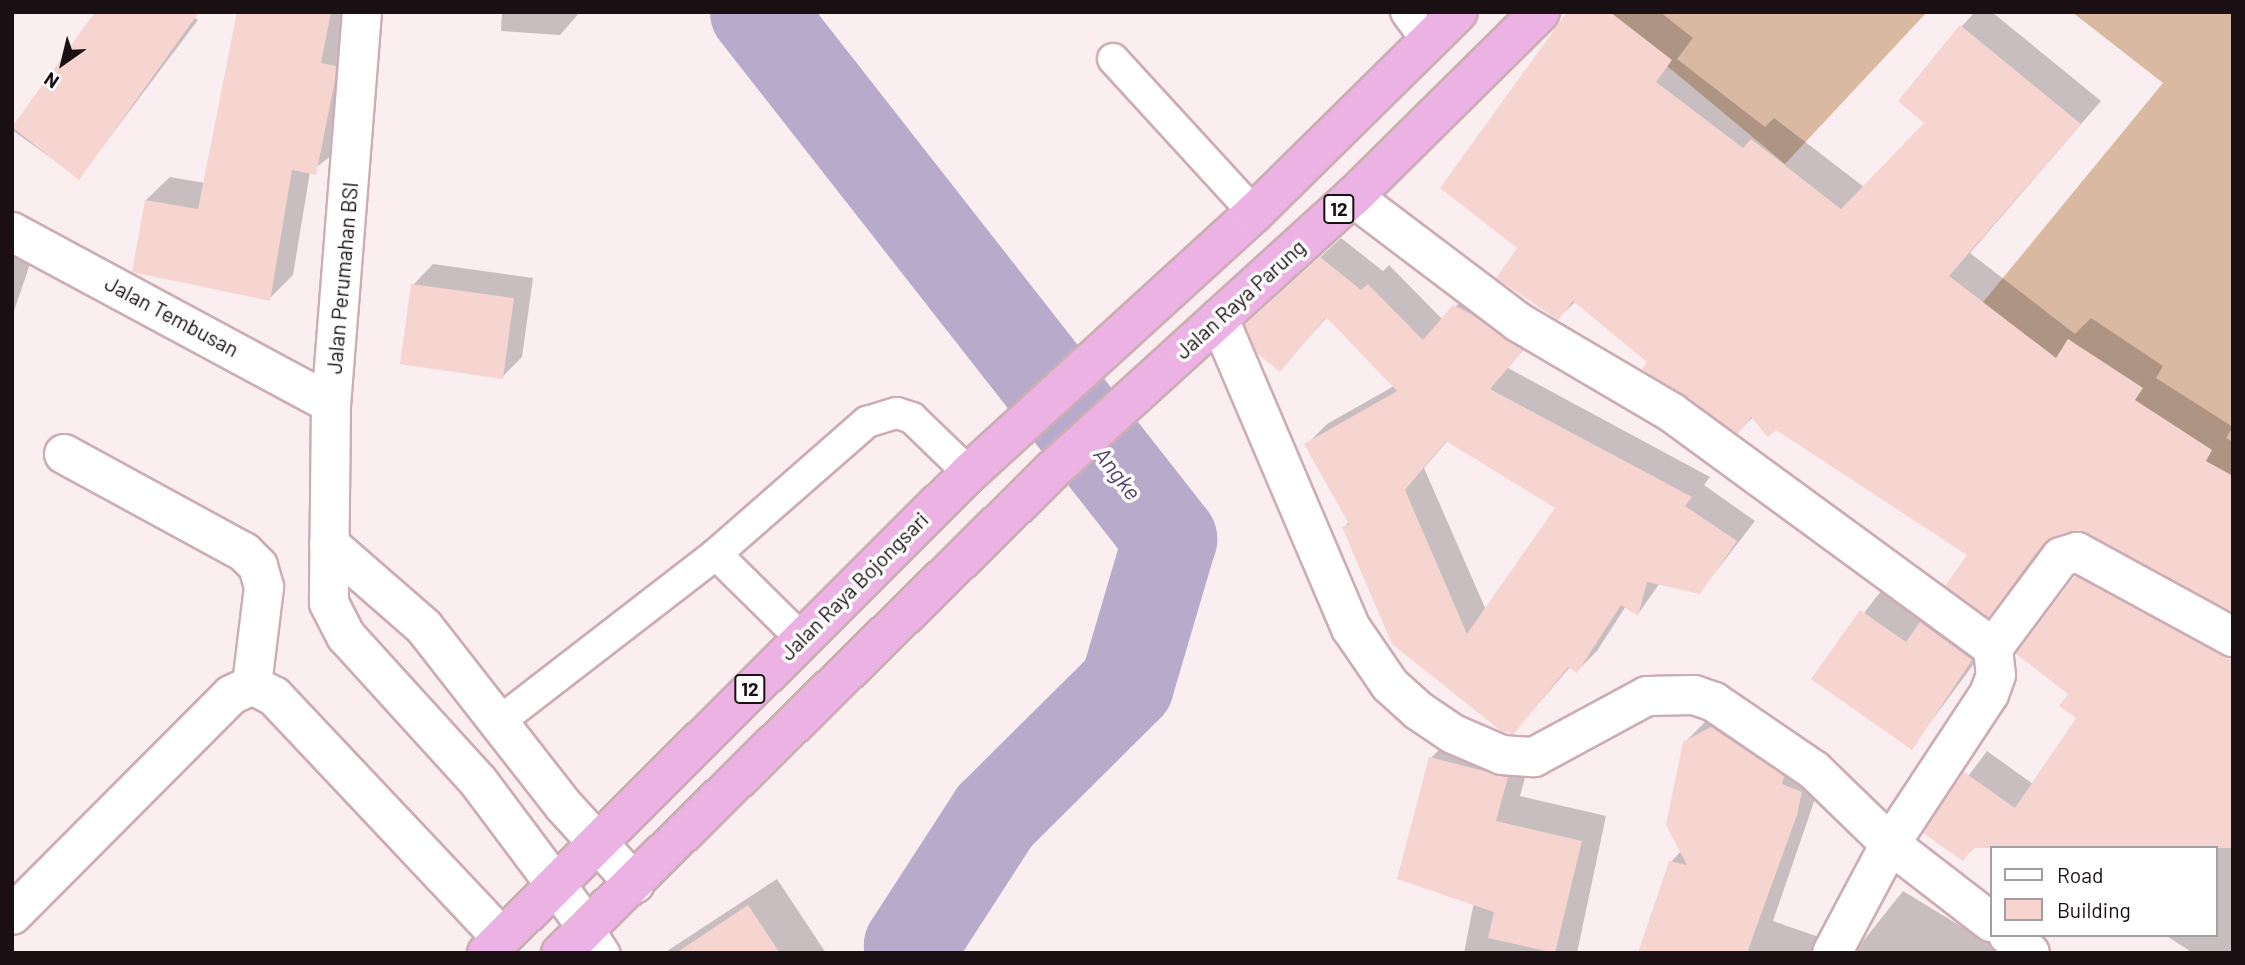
<!DOCTYPE html>
<html>
<head>
<meta charset="utf-8">
<style>
  body { margin:0 }
  #map { position:relative; width:2245px; height:965px; overflow:hidden; background:#fbeef1; font-family:Barlow,sans-serif }
  div>[style] { position:absolute }
  [style*='--x'] { left:calc(var(--x)*1px); top:calc(var(--y)*1px); width:calc(var(--w)*1px); rotate:calc(var(--a)*1deg) }
  .forest>* { inset:0; background:#dab9a3 }
  .shadow>* { inset:0; background:#0003 }
  .river>* { height:94px; margin:-47px; padding:0 47px; transform-origin:47px; border-radius:47px; background:#b7aacb }
  .building>* { inset:0; background:#f6d4cf }
  .roads { filter:drop-shadow(2px 0 #ccadb5) drop-shadow(-2px 0 #ccadb5) drop-shadow(0 2px #ccadb5) drop-shadow(0 -2px #ccadb5) }
  .service>* { height:30px; margin:-15px; padding:0 15px; transform-origin:15px; border-radius:15px; background:#fff }
  .minor>* { height:38px; margin:-19px; padding:0 19px; transform-origin:19px; border-radius:19px; background:#fff }
  .trunk>* { height:38px; margin:-19px; padding:0 19px; transform-origin:19px; border-radius:19px; background:#ecb2e4 }
  span { translate:-50% -50%; white-space:nowrap; text-align:center; line-height:1.15; -webkit-text-stroke:7px #fff; paint-order:stroke }
  .shield-label span { padding:2px 5px; background:#fff; border:2px solid; border-radius:5px; -webkit-text-stroke-width:0 }
  .shield-label { font-size:19px; color:#1a0f12; font-weight:700 }
  .street-label { font-size:21px; color:#1a0f12 }
  .water-label { font-size:23px; color:#533f6d; font-style:italic }
  .frame { position:absolute; inset:0; border:14px solid #1a0f12; pointer-events:none }
  .legend { position:absolute; left:1990px; top:846px; width:228px; height:91px; box-sizing:border-box; background:#fff; border:2px solid #a39fa0; margin:0; padding:9px 12px; list-style:none; font-size:21px; color:#1a0f12 }
  .legend li { display:flex; align-items:center; gap:14px; height:35px }
  .legend b { width:35px; border:2px solid #a39fa0 }
  .north { position:absolute; left:28px; top:28px; width:70px; height:70px; -webkit-text-stroke:5px #fff; paint-order:stroke; rotate:214deg; font-size:19px; font-weight:700; line-height:28px; text-align:center; color:#1a0f12 }
  .north::after { content:''; display:block; margin:auto; width:24px; height:32px; background:#1a0f12; clip-path:polygon(50% 0,100% 100%,50% 72%,0 100%) }
</style>
</head>
<body>
<div id="map">
  <div class="forest">
    <i style="clip-path:polygon(1602px 12px,1927px 12px,1785px 164px)"></i>
    <i style="clip-path:polygon(2072px 12px,2233px 12px,2233px 482px,1975px 312px,2163px 83px)"></i>
  </div>
  <div class="shadow">
    <i style="clip-path:polygon(104px 12px,187px 12px,198px 20px,79px 178px,12px 130px)"></i>
    <i style="clip-path:polygon(239px 12px,349px 12px,339px 150px,310px 172px,293px 275px,269px 299px,146px 200px,170px 177px,205px 183px)"></i>
    <i style="clip-path:polygon(502px 12px,580px 12px,560px 35px,501px 31px)"></i>
    <i style="clip-path:polygon(1570px 12px,1660px 12px,1693px 38px,1677px 59px,1765px 127px,1774px 118px,1864px 187px,1927px 123px,1961px 27px,1975px 12px,1992px 12px,2101px 101px,1970px 253px,2075px 334px,2091px 318px,2163px 366px,2156px 378px,2233px 427px,2226px 438px,2233px 442px,2233px 573px,2080px 528px,2058px 534px,1988px 615px,1969px 554px,1776px 427px,1753px 417px,1738px 432px,1576px 301px,1558px 318px,1520px 248px)"></i>
    <i style="clip-path:polygon(evenodd,1341px 238px,1383px 271px,1389px 265px,1443px 320px,1475px 286px,1541px 329px,1508px 368px,1710px 477px,1704px 485px,1755px 521px,1700px 592px,1660px 583px,1638px 614px,1626px 606px,1597px 651px,1577px 671px,1570px 667px,1514px 732px,1344px 527px,1350px 521px,1307px 444px,1327px 424px,1394px 386px,1328px 316px,1280px 370px,1268px 305px,1341px 238px,1448px 440px,1557px 508px,1486px 610px,1424px 468px,1448px 440px)"></i>
    <i style="clip-path:polygon(12px 251px,32px 258px,12px 317px)"></i>
    <i style="clip-path:polygon(433px 264px,533px 278px,522px 357px,502px 377px,413px 285px)"></i>
    <i style="clip-path:polygon(2097px 555px,2233px 629px,2233px 953px,2193px 953px,2165px 935px,2215px 935px,2215px 848px,1985px 837px,1963px 859px,1926px 833px,1987px 751px,2033px 784px,2079px 718px,2070px 693px,2076px 577px)"></i>
    <i style="clip-path:polygon(1881px 591px,1924px 620px,1991px 641px,1912px 747px,1813px 679px)"></i>
    <i style="clip-path:polygon(1710px 717px,1826px 767px,1773px 921px,1856px 950px,1903px 891px,2005px 953px,1640px 953px,1671px 862px,1681px 851px,1684px 743px)"></i>
    <i style="clip-path:polygon(1456px 732px,1532px 752px,1520px 796px,1606px 816px,1577px 953px,1464px 953px,1474px 902px,1431px 758px)"></i>
    <i style="clip-path:polygon(777px 879px,826px 953px,666px 953px,670px 949px)"></i>
  </div>
  <div class="river">
    <i style="--x:757;--y:12;--w:670;--a:51.91"></i>
    <i style="--x:1170;--y:539;--w:152;--a:106.4"></i>
    <i style="--x:1127;--y:685;--w:186;--a:135.2"></i>
    <i style="--x:995;--y:816;--w:155;--a:122.9"></i>
    <i style="--x:911;--y:946;--w:8;--a:67"></i>
  </div>
  <div class="building">
    <i style="clip-path:polygon(95px 12px,199px 12px,79px 180px,12px 127px)"></i>
    <i style="clip-path:polygon(237px 12px,331px 12px,321px 63px,336px 66px,335px 80px,316px 175px,292px 170px,270px 301px,132px 272px,145px 200px,198px 209px)"></i>
    <i style="clip-path:polygon(1567px 12px,1610px 12px,1672px 60px,1656px 82px,1743px 148px,1751px 139px,1841px 209px,1924px 123px,1898px 101px,1960px 25px,2081px 124px,1949px 276px,2056px 358px,2068px 339px,2143px 388px,2135px 400px,2212px 450px,2206px 461px,2233px 476px,2233px 612px,2079px 530px,2043px 544px,1988px 618px,1945px 586px,1967px 555px,1776px 430px,1768px 437px,1751px 417px,1738px 434px,1642px 369px,1647px 362px,1573px 301px,1558px 320px,1496px 278px,1517px 248px,1440px 188px)"></i>
    <i style="clip-path:polygon(evenodd,1320px 257px,1361px 290px,1368px 284px,1423px 340px,1453px 305px,1471px 314px,1523px 350px,1490px 389px,1692px 497px,1685px 506px,1737px 541px,1700px 594px,1647px 582px,1638px 616px,1621px 605px,1577px 673px,1568px 667px,1514px 734px,1501px 731px,1392px 644px,1342px 527px,1349px 524px,1304px 444px,1397px 391px,1326px 317px,1280px 372px,1257px 353px,1245px 325px,1320px 257px,1446px 441px,1555px 508px,1467px 634px,1405px 490px,1446px 441px)"></i>
    <i style="clip-path:polygon(411px 284px,514px 298px,503px 379px,400px 364px)"></i>
    <i style="clip-path:polygon(2075px 576px,2233px 659px,2233px 848px,1973px 848px,1963px 861px,1923px 833px,1964px 772px,2015px 808px,2076px 718px,2059px 706px,2068px 694px,2016px 654px)"></i>
    <i style="clip-path:polygon(1860px 610px,1906px 642px,1920px 622px,1972px 660px,1912px 750px,1811px 679px)"></i>
    <i style="clip-path:polygon(1711px 727px,1784px 776px,1782px 784px,1802px 792px,1797px 815px,1747px 953px,1638px 953px,1669px 861px,1687px 865px,1666px 825px,1683px 742px)"></i>
    <i style="clip-path:polygon(1429px 757px,1508px 777px,1496px 821px,1582px 841px,1555px 953px,1488px 938px,1494px 912px,1397px 879px)"></i>
    <i style="clip-path:polygon(748px 905px,780px 953px,676px 953px)"></i>
  </div>
  <div class="roads">
    <div class="service">
      <i style="--x:1406;--y:12;--w:36;--a:54"></i>
      <i style="--x:1113;--y:59;--w:209;--a:47.5"></i>
      <i style="--x:716;--y:554;--w:120;--a:44.7"></i>
      <i style="--x:500;--y:721;--w:273;--a:-37.7"></i>
      <i style="--x:716;--y:554;--w:201;--a:-41.2"></i>
      <i style="--x:867;--y:422;--w:31;--a:-17"></i>
      <i style="--x:897;--y:413;--w:16;--a:18"></i>
      <i style="--x:912;--y:418;--w:79;--a:44"></i>
      <i style="--x:588;--y:928;--w:30;--a:57"></i>
    </div>
    <div class="minor">
      <i style="--x:362;--y:12;--w:393;--a:94.5"></i>
      <i style="--x:331;--y:404;--w:199;--a:90.6"></i>
      <i style="--x:329;--y:603;--w:37;--a:63"></i>
      <i style="--x:346;--y:636;--w:196;--a:47.7"></i>
      <i style="--x:478;--y:781;--w:184;--a:53.2"></i>
      <i style="--x:1353;--y:197;--w:207;--a:37.1"></i>
      <i style="--x:1518;--y:322;--w:178;--a:30.5"></i>
      <i style="--x:1671;--y:412;--w:399;--a:36.2"></i>
      <i style="--x:1993;--y:648;--w:27;--a:84"></i>
      <i style="--x:1996;--y:675;--w:20;--a:110"></i>
      <i style="--x:1989;--y:694;--w:180;--a:123.4"></i>
      <i style="--x:1890;--y:844;--w:123;--a:118"></i>
      <i style="--x:12;--y:232;--w:362;--a:28.3"></i>
      <i style="--x:1219;--y:319;--w:336;--a:66.9"></i>
      <i style="--x:1351;--y:628;--w:69;--a:55.6"></i>
      <i style="--x:1390;--y:685;--w:39;--a:42"></i>
      <i style="--x:1419;--y:711;--w:41;--a:34.1"></i>
      <i style="--x:1453;--y:734;--w:53;--a:23.2"></i>
      <i style="--x:1502;--y:755;--w:32;--a:4"></i>
      <i style="--x:1534;--y:757;--w:128;--a:-28.4"></i>
      <i style="--x:1647;--y:696;--w:47;--a:-1.2"></i>
      <i style="--x:1694;--y:695;--w:21;--a:19"></i>
      <i style="--x:1714;--y:702;--w:122;--a:34.3"></i>
      <i style="--x:1815;--y:771;--w:105;--a:44.2"></i>
      <i style="--x:1890;--y:844;--w:128;--a:37.7"></i>
      <i style="--x:64;--y:454;--w:205;--a:28.6"></i>
      <i style="--x:244;--y:552;--w:20;--a:45"></i>
      <i style="--x:258;--y:566;--w:22;--a:74"></i>
      <i style="--x:264;--y:587;--w:99;--a:97"></i>
      <i style="--x:329;--y:544;--w:126;--a:41.1"></i>
      <i style="--x:424;--y:627;--w:227;--a:52"></i>
      <i style="--x:564;--y:806;--w:105;--a:47.7"></i>
      <i style="--x:1993;--y:648;--w:114;--a:-53.2"></i>
      <i style="--x:2061;--y:557;--w:17;--a:-17"></i>
      <i style="--x:2077;--y:552;--w:178;--a:28.6"></i>
      <i style="--x:12;--y:915;--w:310;--a:-45.1"></i>
      <i style="--x:231;--y:695;--w:23;--a:-25"></i>
      <i style="--x:252;--y:685;--w:25;--a:27"></i>
      <i style="--x:274;--y:696;--w:332;--a:46.7"></i>
      <i style="--x:2008;--y:935;--w:28;--a:39"></i>
    </div>
    <div class="trunk">
      <i style="--x:487;--y:953;--w:680;--a:-44.88"></i>
      <i style="--x:969;--y:473;--w:386;--a:-42.4"></i>
      <i style="--x:1254;--y:213;--w:286;--a:-44.6"></i>
      <i style="--x:561;--y:953;--w:695;--a:-44.48"></i>
      <i style="--x:1057;--y:466;--w:400;--a:-42.3"></i>
      <i style="--x:1353;--y:197;--w:263;--a:-44.7"></i>
    </div>
  </div>
  <div class="shield-label">
    <span style="left:1339px;top:209px">12</span>
    <span style="left:750px;top:689px">12</span>
  </div>
  <div class="street-label">
    <span style="left:342px;top:278px;rotate:-85deg">Jalan Perumahan BSI</span>
    <span style="left:1240px;top:299px;rotate:-42deg">Jalan Raya Parung</span>
    <span style="left:172px;top:316px;rotate:28deg">Jalan Tembusan</span>
    <span style="left:854px;top:586px;rotate:-45deg">Jalan Raya Bojongsari</span>
  </div>
  <div class="water-label">
    <span style="left:1118px;top:473px;rotate:52deg">Angke</span>
  </div>
  <div class="frame"></div>
  <ul class="legend">
  <li><b style="height:9px;background:#fff"></b>Road</li>
  <li><b style="height:19px;background:#f6d4cf"></b>Building</li>
  </ul>
  <div class="north">N</div>
</div>
</body>
</html>
